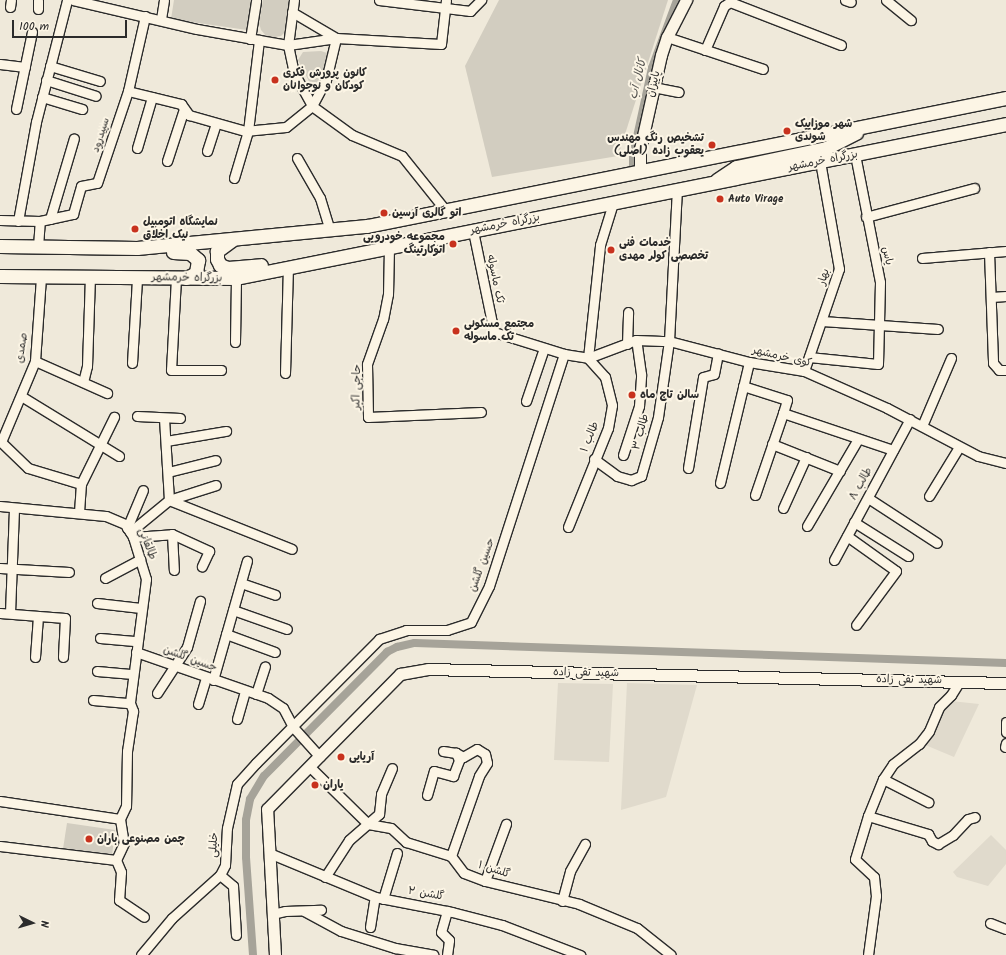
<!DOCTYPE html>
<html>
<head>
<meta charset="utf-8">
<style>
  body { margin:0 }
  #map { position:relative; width:1006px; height:955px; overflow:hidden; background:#efe9da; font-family:Kalam,"Playpen Sans Arabic",sans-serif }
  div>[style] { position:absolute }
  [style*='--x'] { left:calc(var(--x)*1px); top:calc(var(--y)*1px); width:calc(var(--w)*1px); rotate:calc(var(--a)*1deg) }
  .built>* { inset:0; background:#e0dacc }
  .green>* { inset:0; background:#d2cdc0 }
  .canal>* { height:8px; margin:-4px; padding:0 4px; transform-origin:4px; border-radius:4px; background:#a6a399 }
  .roads { filter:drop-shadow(1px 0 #2b2b2b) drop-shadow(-1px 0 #2b2b2b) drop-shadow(0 1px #2b2b2b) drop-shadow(0 -1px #2b2b2b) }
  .minor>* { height:9px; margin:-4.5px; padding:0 4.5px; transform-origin:4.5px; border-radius:4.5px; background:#fcf5e5 }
  .major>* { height:11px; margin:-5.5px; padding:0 5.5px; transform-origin:5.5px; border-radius:5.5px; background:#fcf5e5 }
  .highway>* { height:13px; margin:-6.5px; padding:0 6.5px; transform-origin:6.5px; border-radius:6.5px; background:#fcf5e5 }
  .dots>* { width:11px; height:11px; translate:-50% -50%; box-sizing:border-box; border:2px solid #fcf5e5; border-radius:50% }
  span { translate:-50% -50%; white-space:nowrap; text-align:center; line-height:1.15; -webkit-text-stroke:4px #fcf5e5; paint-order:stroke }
  .poi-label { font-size:11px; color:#2b2b2b; font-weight:700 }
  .left { translate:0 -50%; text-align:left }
  .right { translate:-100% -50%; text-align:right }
  .street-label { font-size:11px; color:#2b2b2b }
  .water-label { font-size:12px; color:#565552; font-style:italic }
  .north { position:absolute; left:12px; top:903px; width:40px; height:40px; -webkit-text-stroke:3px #fcf5e5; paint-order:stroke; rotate:95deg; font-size:11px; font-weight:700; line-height:16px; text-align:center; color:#2b2b2b }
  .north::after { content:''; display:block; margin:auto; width:14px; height:18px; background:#2b2b2b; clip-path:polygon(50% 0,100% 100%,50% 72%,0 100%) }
  .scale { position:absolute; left:12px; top:20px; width:115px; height:18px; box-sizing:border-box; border:2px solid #2b2b2b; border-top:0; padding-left:5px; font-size:12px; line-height:14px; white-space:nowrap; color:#2b2b2b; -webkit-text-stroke:3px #fcf5e5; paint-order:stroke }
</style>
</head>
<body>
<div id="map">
  <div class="built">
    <i style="clip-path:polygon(558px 683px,613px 684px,609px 762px,554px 760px)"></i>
    <i style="clip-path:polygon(627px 683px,697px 685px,666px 797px,621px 810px)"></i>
    <i style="clip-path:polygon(951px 701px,979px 704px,954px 757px,923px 744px)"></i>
    <i style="clip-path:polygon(991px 835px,1006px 850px,1006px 864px,988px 886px,957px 877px,953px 872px)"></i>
  </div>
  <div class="green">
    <i style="clip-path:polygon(174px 0,251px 0,247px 30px,171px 19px)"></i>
    <i style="clip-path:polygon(263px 0,290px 0,285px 32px,281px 36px,268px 38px,261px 30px,259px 23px)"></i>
    <i style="clip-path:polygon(499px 0,668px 0,618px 156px,492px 177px,465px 66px)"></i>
    <i style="clip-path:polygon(321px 51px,327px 53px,329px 60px,325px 77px,315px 93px,298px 60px,303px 52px)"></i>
    <i style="clip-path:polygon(67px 823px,115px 830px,112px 856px,63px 849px)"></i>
  </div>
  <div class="canal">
    <i style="--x:633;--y:167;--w:12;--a:-90"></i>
    <i style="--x:633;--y:155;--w:89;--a:-77.7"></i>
    <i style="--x:652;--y:68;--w:72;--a:-69.8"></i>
    <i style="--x:253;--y:955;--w:98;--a:-94.1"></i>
    <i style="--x:246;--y:857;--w:37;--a:-90"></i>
    <i style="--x:246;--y:820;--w:21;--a:-79"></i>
    <i style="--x:250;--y:799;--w:27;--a:-59"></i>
    <i style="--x:264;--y:776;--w:175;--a:-45.2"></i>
    <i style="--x:387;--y:652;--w:11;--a:-27"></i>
    <i style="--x:397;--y:647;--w:18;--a:-13"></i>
    <i style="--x:415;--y:643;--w:591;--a:1.94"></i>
  </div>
  <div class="roads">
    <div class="minor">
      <i style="--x:73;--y:0;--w:127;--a:13.2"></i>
      <i style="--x:197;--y:29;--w:92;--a:10"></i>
      <i style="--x:288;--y:45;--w:49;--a:-8.3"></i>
      <i style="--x:336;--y:38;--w:105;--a:3.3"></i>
      <i style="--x:441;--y:44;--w:44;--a:-83.5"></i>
      <i style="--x:294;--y:0;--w:45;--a:97.6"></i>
      <i style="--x:288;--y:45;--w:29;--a:78"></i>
      <i style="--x:294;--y:73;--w:38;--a:61"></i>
      <i style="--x:312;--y:106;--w:49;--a:35.9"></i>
      <i style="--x:352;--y:135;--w:54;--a:22.8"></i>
      <i style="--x:402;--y:156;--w:70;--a:51.3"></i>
      <i style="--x:379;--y:0;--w:92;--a:6.9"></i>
      <i style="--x:470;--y:11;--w:16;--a:-45"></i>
      <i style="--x:845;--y:0;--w:6;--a:18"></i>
      <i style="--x:886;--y:0;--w:32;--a:39"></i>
      <i style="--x:10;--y:7;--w:7;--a:-82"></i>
      <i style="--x:38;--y:9;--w:9;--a:-90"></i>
      <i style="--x:292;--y:12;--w:51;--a:30.6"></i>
      <i style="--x:161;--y:19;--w:19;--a:-81"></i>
      <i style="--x:667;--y:37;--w:101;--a:18.4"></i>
      <i style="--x:250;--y:39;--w:39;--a:-81"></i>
      <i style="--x:705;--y:50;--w:48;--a:-66.6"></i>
      <i style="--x:724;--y:6;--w:7;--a:-34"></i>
      <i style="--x:730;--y:2;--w:119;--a:21.2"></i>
      <i style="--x:0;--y:64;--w:25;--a:7"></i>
      <i style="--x:50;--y:66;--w:52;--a:16.7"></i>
      <i style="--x:46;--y:80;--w:52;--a:17.7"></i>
      <i style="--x:653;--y:87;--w:26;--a:11"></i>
      <i style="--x:128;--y:91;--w:55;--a:13.8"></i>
      <i style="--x:181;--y:104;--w:14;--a:54"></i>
      <i style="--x:189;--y:115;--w:58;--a:15.9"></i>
      <i style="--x:245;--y:131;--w:41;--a:-5.6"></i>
      <i style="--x:286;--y:127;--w:33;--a:-39"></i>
      <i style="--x:312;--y:106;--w:30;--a:-62"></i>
      <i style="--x:326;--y:80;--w:43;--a:-76.6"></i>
      <i style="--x:42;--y:97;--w:42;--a:16.7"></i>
      <i style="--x:16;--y:109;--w:79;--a:-78.3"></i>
      <i style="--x:137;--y:148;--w:53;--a:-73.6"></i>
      <i style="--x:207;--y:151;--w:29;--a:-72"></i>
      <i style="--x:297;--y:158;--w:46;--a:60.1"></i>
      <i style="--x:320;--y:198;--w:34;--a:73"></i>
      <i style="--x:167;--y:161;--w:55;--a:-71.9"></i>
      <i style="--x:234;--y:178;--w:49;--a:-73.4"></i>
      <i style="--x:248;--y:131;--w:92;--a:-83.1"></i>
      <i style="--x:866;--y:217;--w:112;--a:-15"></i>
      <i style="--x:50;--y:219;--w:84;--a:-73.5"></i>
      <i style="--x:0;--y:220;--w:40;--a:1.4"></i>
      <i style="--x:40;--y:221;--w:34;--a:-12"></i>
      <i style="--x:73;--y:214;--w:29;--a:-74"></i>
      <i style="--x:81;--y:186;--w:16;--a:-11"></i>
      <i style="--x:97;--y:183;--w:97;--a:-71.4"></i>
      <i style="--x:128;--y:91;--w:77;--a:-77.2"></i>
      <i style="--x:18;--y:221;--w:101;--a:-79.7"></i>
      <i style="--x:36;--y:122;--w:126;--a:-75.7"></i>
      <i style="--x:473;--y:231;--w:103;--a:78.3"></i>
      <i style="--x:494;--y:332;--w:73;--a:17.4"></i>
      <i style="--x:564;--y:354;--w:24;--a:9"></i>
      <i style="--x:588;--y:358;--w:51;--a:-20.6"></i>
      <i style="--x:636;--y:340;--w:33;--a:2"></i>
      <i style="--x:669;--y:341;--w:83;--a:14.7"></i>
      <i style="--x:749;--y:362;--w:56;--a:9.3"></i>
      <i style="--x:804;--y:371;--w:91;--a:24"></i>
      <i style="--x:887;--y:408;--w:103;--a:27.8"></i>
      <i style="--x:978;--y:456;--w:29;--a:14"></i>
      <i style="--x:38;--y:247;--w:26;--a:-86"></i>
      <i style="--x:389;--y:247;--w:47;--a:91.2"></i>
      <i style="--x:388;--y:294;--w:25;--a:101"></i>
      <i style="--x:383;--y:319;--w:48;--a:109.6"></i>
      <i style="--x:367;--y:364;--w:53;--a:88.9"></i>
      <i style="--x:368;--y:417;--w:113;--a:-2.5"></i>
      <i style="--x:989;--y:252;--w:111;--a:87.9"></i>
      <i style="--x:993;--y:363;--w:9;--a:49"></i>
      <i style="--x:999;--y:370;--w:7;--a:0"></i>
      <i style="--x:922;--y:258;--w:84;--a:-4.8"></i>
      <i style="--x:176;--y:278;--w:92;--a:93.1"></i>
      <i style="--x:171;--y:370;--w:50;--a:0"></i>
      <i style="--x:991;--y:297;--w:15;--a:-4"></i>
      <i style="--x:822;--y:321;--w:116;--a:3.9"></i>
      <i style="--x:235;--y:342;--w:64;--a:-89.1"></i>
      <i style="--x:627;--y:344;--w:32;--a:-88"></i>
      <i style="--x:809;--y:357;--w:69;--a:5.8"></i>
      <i style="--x:878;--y:364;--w:82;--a:-88.6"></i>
      <i style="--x:880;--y:282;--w:130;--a:-101.1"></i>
      <i style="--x:35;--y:361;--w:79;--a:24"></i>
      <i style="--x:132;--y:363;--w:85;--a:-86.6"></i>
      <i style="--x:804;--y:371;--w:108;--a:-71.1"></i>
      <i style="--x:839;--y:269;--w:110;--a:-100"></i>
      <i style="--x:285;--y:373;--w:105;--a:-88.4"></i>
      <i style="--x:83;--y:382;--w:16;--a:-76"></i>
      <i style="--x:87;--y:366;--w:89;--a:-88.1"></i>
      <i style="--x:743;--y:386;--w:46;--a:17.7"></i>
      <i style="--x:787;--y:400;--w:14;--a:107"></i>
      <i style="--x:783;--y:413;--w:116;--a:18.6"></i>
      <i style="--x:21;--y:396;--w:115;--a:31.5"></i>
      <i style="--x:526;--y:401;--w:56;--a:-71.2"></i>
      <i style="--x:137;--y:416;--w:43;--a:2.7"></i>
      <i style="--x:922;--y:426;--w:74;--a:-66.9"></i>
      <i style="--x:0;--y:441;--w:39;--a:44"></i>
      <i style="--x:28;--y:468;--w:55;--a:16.8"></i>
      <i style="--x:166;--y:441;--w:61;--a:-9.5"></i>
      <i style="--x:1;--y:442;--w:88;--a:-67.2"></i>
      <i style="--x:35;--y:361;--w:84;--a:-85.9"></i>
      <i style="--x:772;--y:444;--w:73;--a:21.7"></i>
      <i style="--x:623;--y:455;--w:52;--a:-71.9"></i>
      <i style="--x:639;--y:406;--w:32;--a:-86"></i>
      <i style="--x:641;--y:374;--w:34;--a:-98"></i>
      <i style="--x:594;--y:459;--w:29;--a:36"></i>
      <i style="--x:617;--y:476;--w:15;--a:16"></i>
      <i style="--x:631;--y:480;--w:11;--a:-22"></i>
      <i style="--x:641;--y:476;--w:61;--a:-73.9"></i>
      <i style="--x:658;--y:417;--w:77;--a:-81.8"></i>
      <i style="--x:669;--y:341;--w:151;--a:-87"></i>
      <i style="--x:688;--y:468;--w:92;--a:-80.6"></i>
      <i style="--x:703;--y:377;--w:11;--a:-15"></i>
      <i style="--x:714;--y:374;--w:21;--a:-79"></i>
      <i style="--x:168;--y:472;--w:49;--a:-14"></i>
      <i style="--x:720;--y:483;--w:124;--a:-76.5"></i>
      <i style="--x:755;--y:495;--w:87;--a:-71.1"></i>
      <i style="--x:929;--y:496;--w:57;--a:-58.5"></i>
      <i style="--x:868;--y:498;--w:82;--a:33.1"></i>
      <i style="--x:169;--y:500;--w:132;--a:21.7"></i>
      <i style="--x:169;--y:500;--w:49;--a:-17.7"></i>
      <i style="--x:0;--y:506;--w:106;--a:5.4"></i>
      <i style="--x:106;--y:516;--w:21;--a:23"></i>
      <i style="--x:125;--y:524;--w:15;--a:58"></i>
      <i style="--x:133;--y:537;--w:44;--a:72.8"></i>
      <i style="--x:146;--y:579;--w:125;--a:97.4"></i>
      <i style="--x:130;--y:703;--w:9;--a:69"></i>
      <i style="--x:133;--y:711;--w:40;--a:98.5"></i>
      <i style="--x:127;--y:751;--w:55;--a:91"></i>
      <i style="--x:126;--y:806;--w:14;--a:115"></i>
      <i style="--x:120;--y:819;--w:24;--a:81"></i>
      <i style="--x:124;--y:843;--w:19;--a:115"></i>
      <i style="--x:116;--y:860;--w:13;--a:67"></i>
      <i style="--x:121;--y:872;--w:28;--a:94"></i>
      <i style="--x:119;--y:900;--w:30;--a:34"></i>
      <i style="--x:783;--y:508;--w:56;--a:-65.7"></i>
      <i style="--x:79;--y:512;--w:28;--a:-86"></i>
      <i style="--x:81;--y:484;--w:75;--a:-63.8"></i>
      <i style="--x:854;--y:522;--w:64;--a:32.2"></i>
      <i style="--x:807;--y:526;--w:101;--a:-59.6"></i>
      <i style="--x:568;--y:527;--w:107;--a:-68"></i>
      <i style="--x:608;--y:428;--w:23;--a:-80"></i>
      <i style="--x:612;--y:405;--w:29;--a:-104"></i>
      <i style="--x:605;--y:377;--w:25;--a:-132"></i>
      <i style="--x:588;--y:358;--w:114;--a:-83.9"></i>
      <i style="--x:600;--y:245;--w:44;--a:-72.8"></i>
      <i style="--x:127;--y:528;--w:41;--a:-67.2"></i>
      <i style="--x:130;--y:532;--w:50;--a:-39.4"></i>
      <i style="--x:169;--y:500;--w:82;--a:-93.5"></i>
      <i style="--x:172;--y:534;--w:36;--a:87"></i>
      <i style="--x:847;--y:536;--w:60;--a:35.5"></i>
      <i style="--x:896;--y:571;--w:67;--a:126.5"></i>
      <i style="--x:133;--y:537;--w:39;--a:-4"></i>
      <i style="--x:172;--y:534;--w:41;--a:24.7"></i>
      <i style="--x:209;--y:551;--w:17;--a:115"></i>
      <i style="--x:834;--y:560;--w:160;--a:-61.7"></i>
      <i style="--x:0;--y:568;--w:69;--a:3.3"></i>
      <i style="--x:105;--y:578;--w:40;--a:-28"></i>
      <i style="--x:241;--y:583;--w:36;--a:19"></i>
      <i style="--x:97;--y:603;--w:44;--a:6.5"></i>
      <i style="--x:233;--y:610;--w:57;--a:19.4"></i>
      <i style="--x:0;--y:613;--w:65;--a:4.4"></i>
      <i style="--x:65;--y:618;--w:39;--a:93"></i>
      <i style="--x:10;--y:613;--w:104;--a:-87.8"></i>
      <i style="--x:226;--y:634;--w:52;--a:20.2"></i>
      <i style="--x:100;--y:638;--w:37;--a:5"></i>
      <i style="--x:136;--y:652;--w:140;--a:19.2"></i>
      <i style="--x:268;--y:698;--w:18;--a:34"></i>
      <i style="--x:283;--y:708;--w:21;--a:62"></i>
      <i style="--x:293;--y:727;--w:40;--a:48"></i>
      <i style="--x:35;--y:657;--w:41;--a:-85.8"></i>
      <i style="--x:97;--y:671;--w:36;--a:5"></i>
      <i style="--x:213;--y:680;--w:124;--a:-74.1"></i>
      <i style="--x:157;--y:693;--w:55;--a:-56.9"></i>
      <i style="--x:187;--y:647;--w:48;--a:-74.2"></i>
      <i style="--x:256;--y:694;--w:29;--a:-72"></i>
      <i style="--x:93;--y:700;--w:37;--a:5"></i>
      <i style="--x:198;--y:704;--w:27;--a:-73"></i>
      <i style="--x:237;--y:719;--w:29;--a:-74"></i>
      <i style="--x:1006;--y:722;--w:10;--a:90"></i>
      <i style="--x:1005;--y:747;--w:4;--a:-76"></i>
      <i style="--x:443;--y:751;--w:13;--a:9"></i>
      <i style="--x:456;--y:753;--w:8;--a:30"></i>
      <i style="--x:463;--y:757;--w:16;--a:-30"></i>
      <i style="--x:477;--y:749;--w:9;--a:32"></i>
      <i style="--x:485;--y:754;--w:9;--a:77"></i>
      <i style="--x:487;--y:763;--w:15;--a:122"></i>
      <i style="--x:479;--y:776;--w:85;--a:109.3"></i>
      <i style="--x:310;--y:767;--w:81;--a:44.5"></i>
      <i style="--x:368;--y:824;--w:23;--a:10"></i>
      <i style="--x:391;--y:828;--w:21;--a:43"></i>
      <i style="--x:406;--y:842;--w:47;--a:17.3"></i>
      <i style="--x:451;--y:856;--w:21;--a:53"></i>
      <i style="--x:464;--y:873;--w:22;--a:21"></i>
      <i style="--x:485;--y:881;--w:97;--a:13.7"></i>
      <i style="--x:579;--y:904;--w:63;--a:22.5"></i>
      <i style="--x:637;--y:928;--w:43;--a:38.5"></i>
      <i style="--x:883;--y:779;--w:51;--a:27.1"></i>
      <i style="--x:427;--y:795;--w:25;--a:-74"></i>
      <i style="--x:434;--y:771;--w:20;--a:15"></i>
      <i style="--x:453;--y:776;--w:17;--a:-69"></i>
      <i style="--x:459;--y:760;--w:8;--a:-113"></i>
      <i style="--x:0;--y:801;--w:121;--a:8.5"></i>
      <i style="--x:868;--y:816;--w:63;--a:16.7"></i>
      <i style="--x:928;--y:834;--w:8;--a:60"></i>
      <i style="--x:932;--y:841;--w:7;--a:27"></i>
      <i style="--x:938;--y:844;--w:17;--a:-31"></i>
      <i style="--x:953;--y:835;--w:22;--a:-47"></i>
      <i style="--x:968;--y:819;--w:7;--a:-16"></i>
      <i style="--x:0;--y:846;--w:117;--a:6.9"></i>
      <i style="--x:269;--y:853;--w:115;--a:22.5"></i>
      <i style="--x:375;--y:897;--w:78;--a:11"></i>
      <i style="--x:452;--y:912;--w:52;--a:14.6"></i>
      <i style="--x:502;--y:925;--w:84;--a:21"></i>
      <i style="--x:220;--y:875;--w:17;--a:40"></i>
      <i style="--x:233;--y:886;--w:49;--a:86.5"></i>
      <i style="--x:325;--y:877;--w:44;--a:-57"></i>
      <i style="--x:349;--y:840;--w:40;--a:-41"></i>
      <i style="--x:379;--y:814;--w:20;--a:-84"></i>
      <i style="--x:381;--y:794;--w:28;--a:-67"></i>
      <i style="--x:485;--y:881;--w:61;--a:-69.8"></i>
      <i style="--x:383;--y:899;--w:48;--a:-73.1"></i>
      <i style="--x:562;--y:901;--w:31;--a:-75"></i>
      <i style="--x:570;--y:871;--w:31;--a:-61"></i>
      <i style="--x:304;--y:911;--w:42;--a:28.4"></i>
      <i style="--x:341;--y:931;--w:57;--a:17.5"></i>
      <i style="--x:395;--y:948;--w:39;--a:10"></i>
      <i style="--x:272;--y:914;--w:13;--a:-13"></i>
      <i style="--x:285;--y:911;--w:36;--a:-2"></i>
      <i style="--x:990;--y:923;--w:17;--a:21"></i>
      <i style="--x:370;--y:927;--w:30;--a:-81"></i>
      <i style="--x:141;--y:955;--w:48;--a:-50"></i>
      <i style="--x:172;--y:918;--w:64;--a:-41.9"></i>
      <i style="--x:220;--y:875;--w:11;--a:-63"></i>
      <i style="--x:225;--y:865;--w:37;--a:-87"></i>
      <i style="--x:227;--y:828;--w:45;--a:-77.2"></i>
      <i style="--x:237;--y:784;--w:28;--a:-48"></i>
      <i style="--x:256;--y:763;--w:175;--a:-45.2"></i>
      <i style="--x:379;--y:639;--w:28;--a:-18"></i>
      <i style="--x:406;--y:630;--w:41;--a:0"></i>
      <i style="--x:447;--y:630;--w:25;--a:-18"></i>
      <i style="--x:471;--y:622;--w:40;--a:-63.4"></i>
      <i style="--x:489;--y:586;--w:244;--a:-72.1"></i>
      <i style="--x:447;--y:955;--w:15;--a:-82"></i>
      <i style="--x:449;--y:940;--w:11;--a:-135"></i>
      <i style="--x:441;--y:932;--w:22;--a:-74"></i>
      <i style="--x:868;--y:955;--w:60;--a:-82.3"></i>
      <i style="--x:876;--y:896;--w:19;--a:-96"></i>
      <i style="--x:874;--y:877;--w:26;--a:-137"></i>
      <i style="--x:855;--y:859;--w:45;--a:-73.2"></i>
      <i style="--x:868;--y:816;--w:40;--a:-68"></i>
      <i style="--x:883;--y:779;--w:18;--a:-56"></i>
      <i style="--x:893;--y:764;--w:33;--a:-38"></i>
      <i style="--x:919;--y:744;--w:16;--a:-52"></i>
      <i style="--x:929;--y:731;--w:26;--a:-67"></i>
      <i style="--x:939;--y:707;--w:17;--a:-45"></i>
      <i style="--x:951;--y:695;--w:15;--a:-58"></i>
    </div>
    <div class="major">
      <i style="--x:640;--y:172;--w:23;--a:-90"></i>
      <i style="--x:640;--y:149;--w:96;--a:-77.4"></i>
      <i style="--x:661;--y:55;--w:19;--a:-72"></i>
      <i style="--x:667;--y:37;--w:42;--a:-62.8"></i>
      <i style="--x:275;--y:955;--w:146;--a:-93.1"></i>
      <i style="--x:267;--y:809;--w:190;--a:-45.4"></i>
      <i style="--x:400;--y:674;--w:28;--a:-10"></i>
      <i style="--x:428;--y:669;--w:578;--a:1.39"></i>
    </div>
    <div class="highway">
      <i style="--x:717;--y:180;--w:23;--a:-34"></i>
      <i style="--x:736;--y:167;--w:92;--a:-11.9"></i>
      <i style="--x:826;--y:148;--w:34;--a:-27"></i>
      <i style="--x:232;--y:240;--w:19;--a:144"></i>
      <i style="--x:217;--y:251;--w:8;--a:90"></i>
      <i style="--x:217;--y:259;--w:7;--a:63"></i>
      <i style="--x:220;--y:265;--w:9;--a:21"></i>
      <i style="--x:228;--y:268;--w:33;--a:-5"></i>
      <i style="--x:0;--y:246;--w:137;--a:0.8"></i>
      <i style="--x:137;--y:248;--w:231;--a:-5.5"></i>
      <i style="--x:367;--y:226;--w:652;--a:-11.33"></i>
      <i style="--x:173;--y:252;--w:17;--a:3"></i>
      <i style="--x:190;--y:253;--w:11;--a:41"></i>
      <i style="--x:198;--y:260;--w:13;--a:99"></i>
      <i style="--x:196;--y:273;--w:11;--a:153"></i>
      <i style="--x:0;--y:276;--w:236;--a:0.5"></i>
      <i style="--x:236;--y:278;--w:785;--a:-11.31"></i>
    </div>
  </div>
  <div class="dots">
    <i style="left:275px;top:80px;background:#c8321e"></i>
    <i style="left:787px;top:131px;background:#c8321e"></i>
    <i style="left:712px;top:145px;background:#c8321e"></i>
    <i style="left:720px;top:199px;background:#c8321e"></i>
    <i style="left:384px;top:213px;background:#c8321e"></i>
    <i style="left:135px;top:229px;background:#c8321e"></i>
    <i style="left:453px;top:244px;background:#c8321e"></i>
    <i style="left:611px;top:250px;background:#c8321e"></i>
    <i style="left:456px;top:331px;background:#c8321e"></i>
    <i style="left:632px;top:395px;background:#c8321e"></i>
    <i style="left:341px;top:757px;background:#c8321e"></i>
    <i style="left:315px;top:785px;background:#c8321e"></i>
    <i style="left:89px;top:839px;background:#c8321e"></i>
  </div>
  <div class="poi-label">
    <span class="left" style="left:283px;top:80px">کانون پرورش فکری<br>کودکان و نوجوانان</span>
    <span class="left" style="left:795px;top:131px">شهر موزاییک<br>شوندی</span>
    <span class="right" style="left:704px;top:145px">تشخیص رنگ مهندس<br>یعقوب زاده (اصلی)</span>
    <span class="left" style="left:728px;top:199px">Auto Virage</span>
    <span class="left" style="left:392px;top:213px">اتو گالری آرسین</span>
    <span class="left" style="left:143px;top:229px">نمایشگاه اتومبیل<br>نیک اخلاق</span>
    <span class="right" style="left:445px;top:244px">مجموعه خودرویی<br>اتوکارتینگ</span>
    <span class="left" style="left:619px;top:250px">خدمات فنی<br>تخصصی کولر مهدی</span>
    <span class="left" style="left:464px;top:331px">مجتمع مسکونی<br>تک ماسوله</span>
    <span class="left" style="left:640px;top:395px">سالن تاج ماه</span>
    <span class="left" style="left:349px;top:757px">آریایی</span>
    <span class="left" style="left:323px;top:785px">یاران</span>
    <span class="left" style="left:97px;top:839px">چمن مصنوعی باران</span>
  </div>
  <div class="street-label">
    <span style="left:654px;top:84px;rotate:-76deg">پاییزان</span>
    <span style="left:101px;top:135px;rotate:-72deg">سپیدرود</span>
    <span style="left:823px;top:161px;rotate:-11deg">بزرگراه خرمشهر</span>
    <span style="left:505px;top:224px;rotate:-11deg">بزرگراه خرمشهر</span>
    <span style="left:887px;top:256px;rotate:77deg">یاس</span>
    <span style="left:824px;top:277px;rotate:-74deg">بهار</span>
    <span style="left:187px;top:278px;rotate:1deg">بزرگراه خرمشهر</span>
    <span style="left:495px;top:279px;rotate:78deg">تک ماسوله</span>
    <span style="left:22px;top:348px;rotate:-81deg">صمدی</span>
    <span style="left:782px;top:357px;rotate:13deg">کوی خرمشهر</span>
    <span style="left:357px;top:387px;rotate:-89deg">حاجی اکبر</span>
    <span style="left:641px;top:432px;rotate:-75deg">طالب ۳</span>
    <span style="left:590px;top:437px;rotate:-68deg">طالب ۱</span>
    <span style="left:861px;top:484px;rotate:-61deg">طالب ۸</span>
    <span style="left:147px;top:544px;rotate:69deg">طالقانی</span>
    <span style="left:482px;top:565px;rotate:-70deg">حسین گلشن</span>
    <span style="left:190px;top:659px;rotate:20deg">حسین گلشن</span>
    <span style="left:586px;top:673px;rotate:1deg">شهید تقی زاده</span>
    <span style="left:909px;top:680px;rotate:1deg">شهید تقی زاده</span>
    <span style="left:214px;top:845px;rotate:-87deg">خلیلی</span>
    <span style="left:494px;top:870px;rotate:18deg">گلشن ۱</span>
    <span style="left:426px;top:894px;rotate:10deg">گلشن ۲</span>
  </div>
  <div class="water-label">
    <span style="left:638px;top:79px;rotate:-76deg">کانال آب</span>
  </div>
  <div class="north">N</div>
  <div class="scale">100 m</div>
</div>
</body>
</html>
